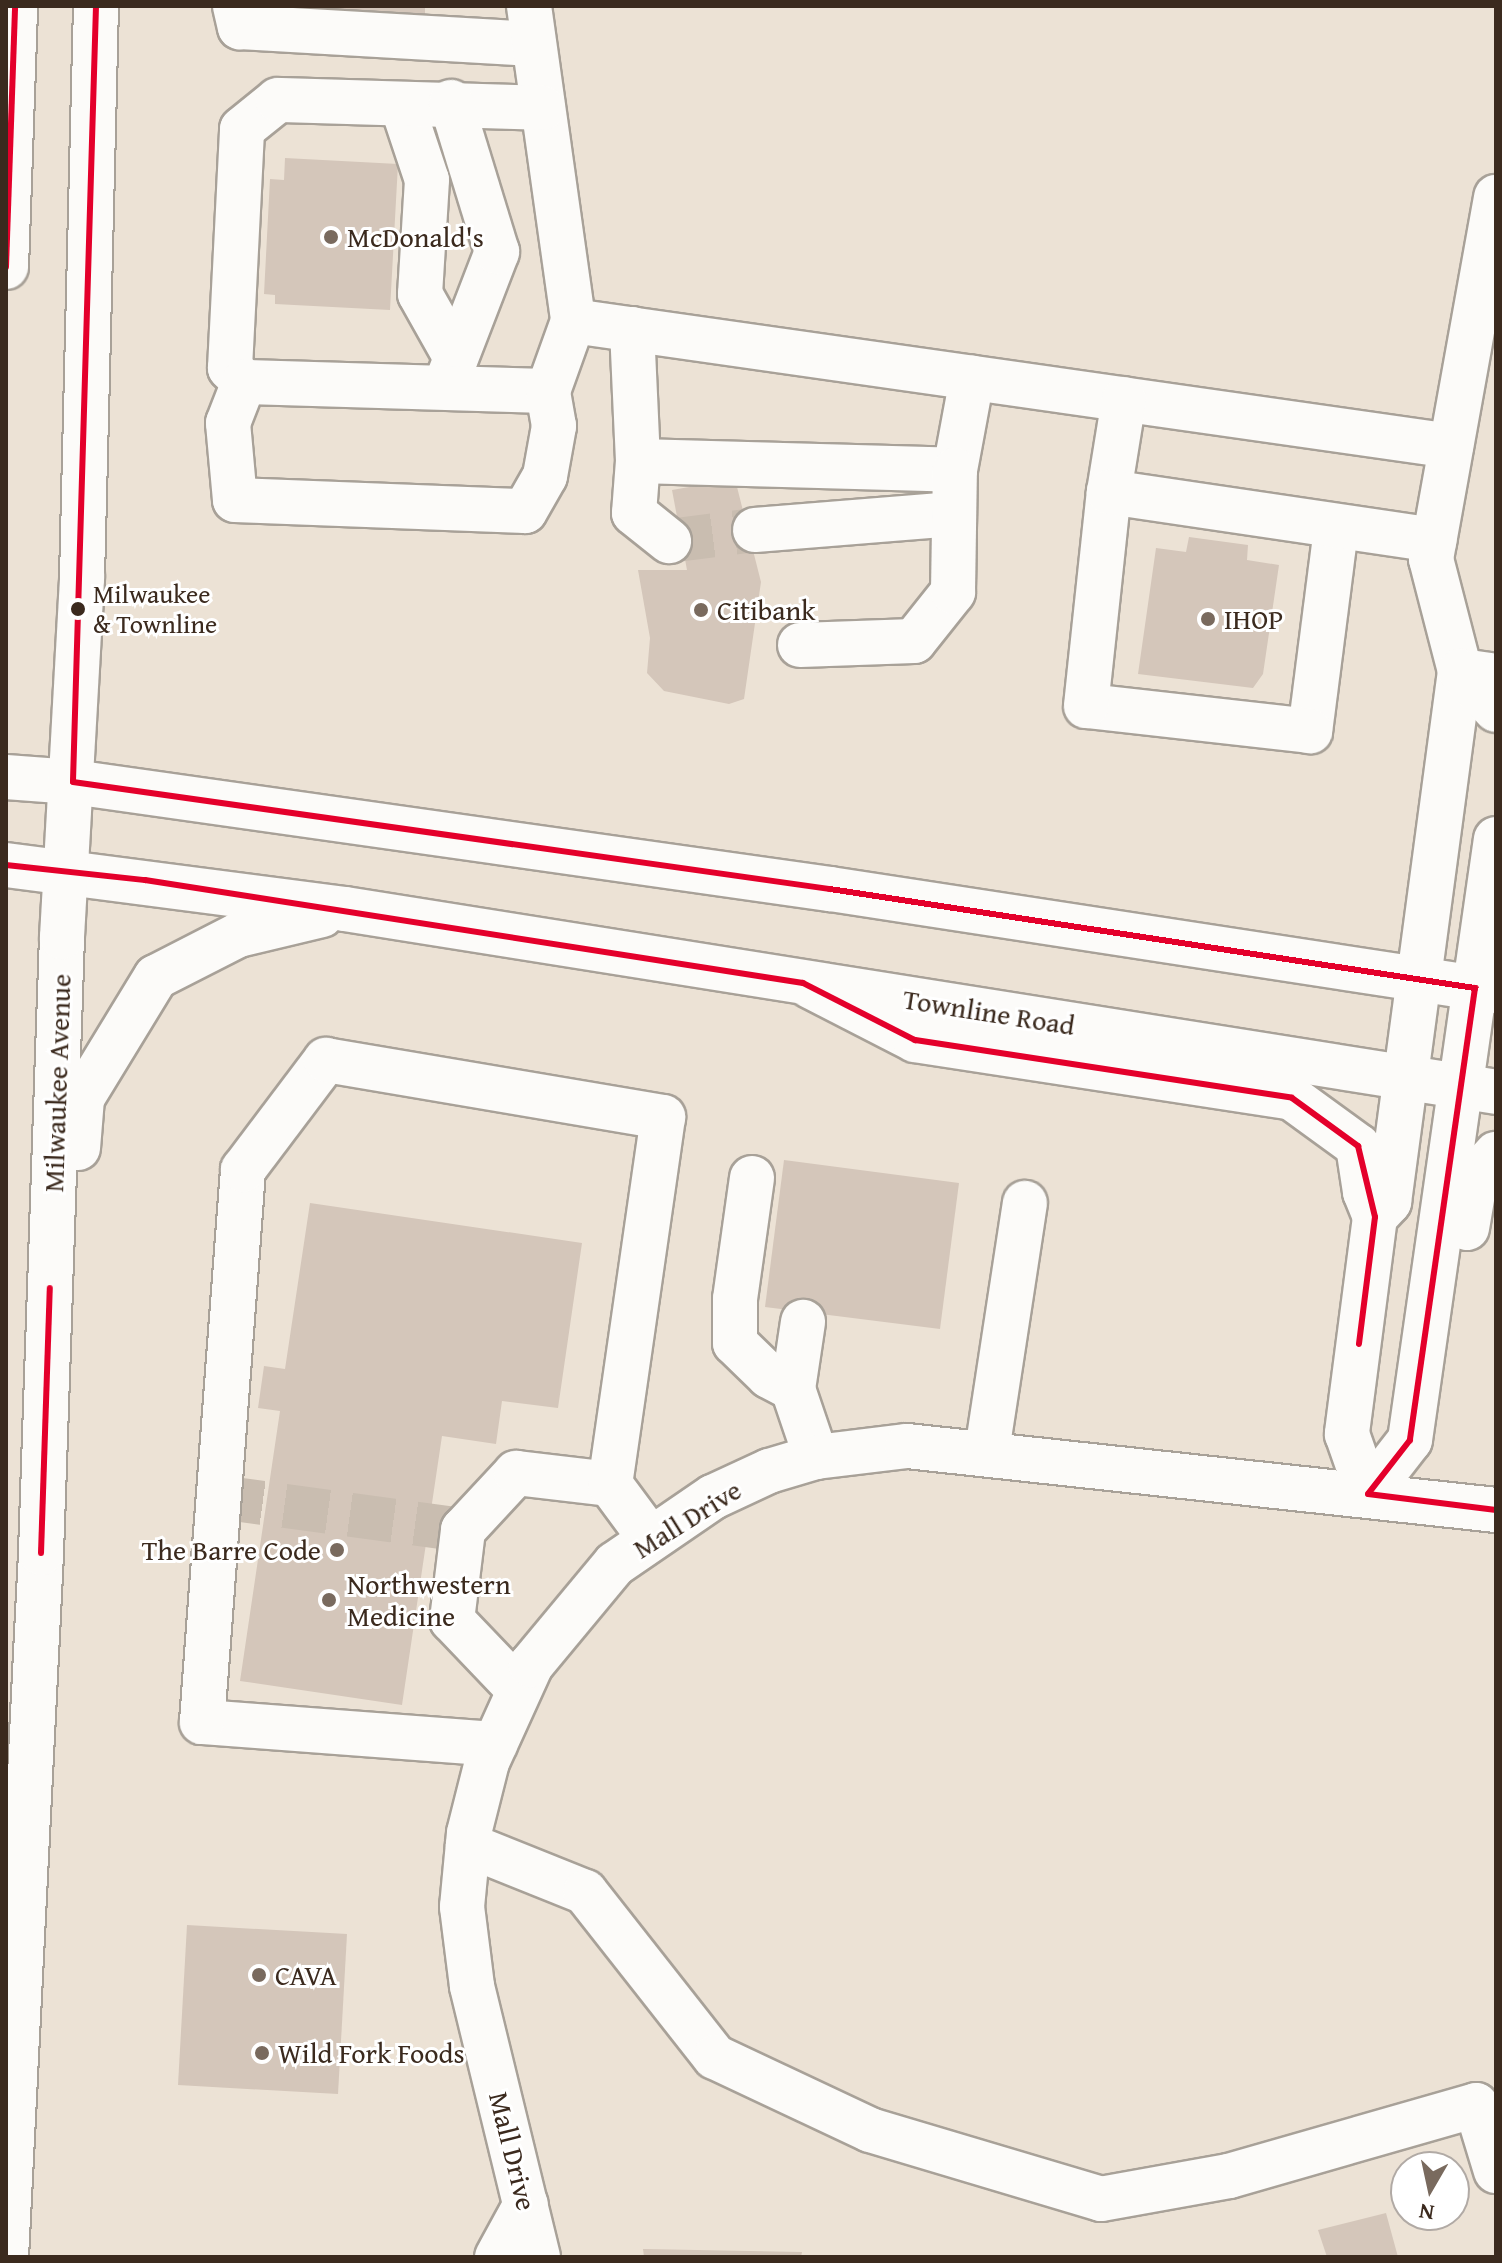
<!DOCTYPE html>
<html>
<head>
<meta charset="utf-8">
<style>
  body { margin:0 }
  #map { position:relative; width:1502px; height:2263px; overflow:hidden; background:#ece2d5; font-family:"Gentium Book Plus",serif }
  div>[style] { position:absolute }
  [style*='--x'] { left:calc(var(--x)*1px); top:calc(var(--y)*1px); width:calc(var(--w)*1px); rotate:calc(var(--a)*1deg) }
  .building>* { inset:0; background:#d4c6ba }
  .minor-tunnel>* { height:44px; margin-top:-22px; transform-origin:0; background:repeating-linear-gradient(90deg,#c9bdb0 0 44px,transparent 0 66px) }
  .roads { filter:drop-shadow(2px 0 #a8a198) drop-shadow(-2px 0 #a8a198) drop-shadow(0 2px #a8a198) drop-shadow(0 -2px #a8a198) }
  .minor>* { height:44px; margin:-22px; padding:0 22px; transform-origin:22px; border-radius:22px; background:#fcfbf9 }
  .major>* { height:44px; margin:-22px; padding:0 22px; transform-origin:22px; border-radius:22px; background:#fcfbf9 }
  .bus-1>* { height:6px; margin:-3px; padding:0 3px; transform-origin:3px; border-radius:3px; background:#e4002b }
  .dots>* { width:22px; height:22px; translate:-50% -50%; box-sizing:border-box; border:4px solid #fff; border-radius:50% }
  span { translate:-50% -50%; white-space:nowrap; text-align:center; line-height:1.15; -webkit-text-stroke:6px #fff; paint-order:stroke }
  .bus-label { font-size:26px; color:#3b2a1e }
  .left { translate:0 -50%; text-align:left }
  .poi-label { font-size:28px; color:#3b2a1e }
  .right { translate:-100% -50%; text-align:right }
  .street-label { font-size:28px; color:#3b2a1e }
  .frame { position:absolute; inset:0; border:8px solid #3b2a1e; pointer-events:none }
  .north { position:absolute; left:1390px; top:2151px; width:80px; height:80px; box-sizing:border-box; background:#fff; border:2px solid #b1aaa5; border-radius:50%; rotate:189deg; font-size:22px; font-weight:700; line-height:32px; text-align:center; color:#3b2a1e }
  .north::after { content:''; display:block; margin:auto; width:28px; height:36px; background:#796a5e; clip-path:polygon(50% 0,100% 100%,50% 72%,0 100%) }
</style>
</head>
<body>
<div id="map">
  <div class="building">
    <i style="clip-path:polygon(261px 6px,425px 6px,425px 18px,261px 10px)"></i>
    <i style="clip-path:polygon(285px 158px,398px 164px,390px 310px,275px 304px,275px 295px,264px 294px,270px 179px,284px 180px)"></i>
    <i style="clip-path:polygon(735px 479px,761px 582px,744px 699px,729px 704px,664px 691px,647px 673px,650px 638px,638px 570px,687px 570px,672px 490px)"></i>
    <i style="clip-path:polygon(1189px 537px,1248px 545px,1247px 560px,1279px 565px,1263px 674px,1253px 688px,1138px 674px,1156px 548px,1186px 552px)"></i>
    <i style="clip-path:polygon(784px 1160px,959px 1183px,940px 1329px,765px 1307px)"></i>
    <i style="clip-path:polygon(310px 1203px,582px 1243px,558px 1408px,502px 1401px,496px 1444px,442px 1436px,402px 1705px,240px 1681px,280px 1411px,258px 1408px,264px 1366px,285px 1369px)"></i>
    <i style="clip-path:polygon(187px 1925px,347px 1934px,338px 2094px,178px 2085px)"></i>
    <i style="clip-path:polygon(1386px 2213px,1398px 2257px,1327px 2257px,1318px 2230px)"></i>
    <i style="clip-path:polygon(643px 2249px,802px 2252px,801px 2257px,644px 2257px)"></i>
  </div>
  <div class="minor-tunnel">
    <i style="--x:669;--y:541;--w:87;--a:-7.3"></i>
    <i style="--x:219;--y:1497;--w:246;--a:7.7"></i>
  </div>
  <div class="roads">
    <div class="minor">
      <i style="--x:235;--y:6;--w:22;--a:77"></i>
      <i style="--x:240;--y:27;--w:294;--a:3.3"></i>
      <i style="--x:529;--y:6;--w:318;--a:82"></i>
      <i style="--x:573;--y:321;--w:887;--a:8.1"></i>
      <i style="--x:406;--y:117;--w:66;--a:71.6"></i>
      <i style="--x:427;--y:180;--w:114;--a:93.5"></i>
      <i style="--x:420;--y:294;--w:73;--a:60.6"></i>
      <i style="--x:632;--y:329;--w:132;--a:87.4"></i>
      <i style="--x:638;--y:461;--w:317;--a:1.6"></i>
      <i style="--x:955;--y:470;--w:94;--a:-79.5"></i>
      <i style="--x:244;--y:382;--w:20;--a:-135"></i>
      <i style="--x:230;--y:368;--w:239;--a:-87.1"></i>
      <i style="--x:242;--y:129;--w:46;--a:-38.9"></i>
      <i style="--x:278;--y:100;--w:265;--a:1.7"></i>
      <i style="--x:446;--y:384;--w:142;--a:-68.9"></i>
      <i style="--x:497;--y:252;--w:157;--a:-107"></i>
      <i style="--x:548;--y:391;--w:304;--a:-178.3"></i>
      <i style="--x:244;--y:382;--w:44;--a:111.3"></i>
      <i style="--x:228;--y:423;--w:77;--a:84.8"></i>
      <i style="--x:235;--y:500;--w:290;--a:2.2"></i>
      <i style="--x:525;--y:511;--w:40;--a:-60.3"></i>
      <i style="--x:545;--y:476;--w:51;--a:-79.8"></i>
      <i style="--x:554;--y:426;--w:36;--a:-100"></i>
      <i style="--x:548;--y:391;--w:74;--a:-70.3"></i>
      <i style="--x:638;--y:461;--w:52;--a:94.4"></i>
      <i style="--x:634;--y:513;--w:45;--a:38.7"></i>
      <i style="--x:1109;--y:492;--w:94;--a:-80.8"></i>
      <i style="--x:1336;--y:529;--w:204;--a:97.3"></i>
      <i style="--x:1310;--y:731;--w:225;--a:-173.6"></i>
      <i style="--x:1086;--y:706;--w:215;--a:-83.9"></i>
      <i style="--x:1109;--y:492;--w:329;--a:8.4"></i>
      <i style="--x:755;--y:530;--w:199;--a:-4.6"></i>
      <i style="--x:800;--y:645;--w:114;--a:-2"></i>
      <i style="--x:914;--y:641;--w:63;--a:-51.5"></i>
      <i style="--x:953;--y:592;--w:122;--a:-89.1"></i>
      <i style="--x:1490;--y:675;--w:30;--a:-172"></i>
      <i style="--x:1460;--y:671;--w:116;--a:-104.5"></i>
      <i style="--x:1431;--y:559;--w:368;--a:-79.8"></i>
      <i style="--x:810;--y:986;--w:118;--a:27.2"></i>
      <i style="--x:915;--y:1040;--w:381;--a:8.7"></i>
      <i style="--x:1292;--y:1098;--w:82;--a:36"></i>
      <i style="--x:1358;--y:1146;--w:47;--a:81.3"></i>
      <i style="--x:1365;--y:1192;--w:27;--a:68"></i>
      <i style="--x:1375;--y:1217;--w:219;--a:97.4"></i>
      <i style="--x:1347;--y:1434;--w:64;--a:70.7"></i>
      <i style="--x:752;--y:1178;--w:122;--a:98"></i>
      <i style="--x:735;--y:1299;--w:44;--a:90"></i>
      <i style="--x:735;--y:1343;--w:47;--a:44.1"></i>
      <i style="--x:769;--y:1376;--w:27;--a:28"></i>
      <i style="--x:793;--y:1389;--w:72;--a:71.3"></i>
      <i style="--x:1375;--y:1217;--w:21;--a:-47"></i>
      <i style="--x:1389;--y:1202;--w:536;--a:-82.38"></i>
      <i style="--x:1460;--y:671;--w:53;--a:47.3"></i>
      <i style="--x:1467;--y:1228;--w:53;--a:-80.2"></i>
      <i style="--x:1476;--y:1176;--w:30;--a:-48"></i>
      <i style="--x:793;--y:1389;--w:68;--a:-81.5"></i>
      <i style="--x:987;--y:1451;--w:251;--a:-81.3"></i>
      <i style="--x:1368;--y:1494;--w:68;--a:-52.1"></i>
      <i style="--x:1410;--y:1440;--w:607;--a:-81.86"></i>
      <i style="--x:519;--y:1690;--w:97;--a:-133.7"></i>
      <i style="--x:452;--y:1620;--w:91;--a:-83"></i>
      <i style="--x:463;--y:1530;--w:78;--a:-47.1"></i>
      <i style="--x:516;--y:1473;--w:95;--a:6.7"></i>
      <i style="--x:495;--y:1744;--w:294;--a:-175.7"></i>
      <i style="--x:202;--y:1722;--w:554;--a:-85.75"></i>
      <i style="--x:243;--y:1170;--w:138;--a:-53"></i>
      <i style="--x:326;--y:1060;--w:342;--a:9.6"></i>
      <i style="--x:663;--y:1117;--w:371;--a:98.2"></i>
      <i style="--x:610;--y:1484;--w:67;--a:53.5"></i>
      <i style="--x:468;--y:1845;--w:126;--a:21.9"></i>
      <i style="--x:585;--y:1892;--w:210;--a:51.8"></i>
      <i style="--x:715;--y:2057;--w:171;--a:25.2"></i>
      <i style="--x:870;--y:2130;--w:241;--a:16.6"></i>
      <i style="--x:1101;--y:2199;--w:130;--a:-10.2"></i>
      <i style="--x:1229;--y:2176;--w:257;--a:-16"></i>
      <i style="--x:1476;--y:2105;--w:69;--a:73.1"></i>
      <i style="--x:497;--y:2257;--w:60;--a:-61.3"></i>
      <i style="--x:538;--y:2257;--w:279;--a:-103.7"></i>
      <i style="--x:472;--y:1986;--w:80;--a:-97.2"></i>
      <i style="--x:462;--y:1907;--w:74;--a:-84.6"></i>
      <i style="--x:469;--y:1833;--w:73;--a:-75.8"></i>
      <i style="--x:487;--y:1762;--w:107;--a:-65.6"></i>
      <i style="--x:531;--y:1665;--w:131;--a:-50.3"></i>
      <i style="--x:615;--y:1564;--w:119;--a:-34.4"></i>
      <i style="--x:713;--y:1497;--w:62;--a:-24.9"></i>
      <i style="--x:769;--y:1471;--w:49;--a:-16.6"></i>
      <i style="--x:816;--y:1457;--w:92;--a:-6.9"></i>
      <i style="--x:907;--y:1446;--w:592;--a:6.2"></i>
    </div>
    <div class="major">
      <i style="--x:6;--y:267;--w:261;--a:-88"></i>
      <i style="--x:6;--y:777;--w:67;--a:4.3"></i>
      <i style="--x:73;--y:782;--w:765;--a:8.05"></i>
      <i style="--x:830;--y:889;--w:674;--a:8.71"></i>
      <i style="--x:6;--y:865;--w:342;--a:7.4"></i>
      <i style="--x:345;--y:909;--w:1165;--a:9.03"></i>
      <i style="--x:78;--y:1148;--w:50;--a:-85.4"></i>
      <i style="--x:82;--y:1098;--w:142;--a:-58.6"></i>
      <i style="--x:156;--y:977;--w:92;--a:-27.1"></i>
      <i style="--x:238;--y:935;--w:86;--a:-13.4"></i>
      <i style="--x:6;--y:2257;--w:705;--a:-87.15"></i>
      <i style="--x:41;--y:1553;--w:616;--a:-88.05"></i>
      <i style="--x:62;--y:937;--w:360;--a:-86.8"></i>
      <i style="--x:82;--y:578;--w:572;--a:-88.6"></i>
    </div>
  </div>
  <div class="bus-1">
    <i style="--x:96;--y:6;--w:776;--a:91.7"></i>
    <i style="--x:73;--y:782;--w:765;--a:8.05"></i>
    <i style="--x:830;--y:889;--w:653;--a:8.73"></i>
    <i style="--x:1475;--y:988;--w:457;--a:98.2"></i>
    <i style="--x:1410;--y:1440;--w:68;--a:127.9"></i>
    <i style="--x:6;--y:267;--w:261;--a:-88"></i>
    <i style="--x:6;--y:865;--w:140;--a:6.2"></i>
    <i style="--x:145;--y:880;--w:666;--a:8.9"></i>
    <i style="--x:803;--y:983;--w:126;--a:27"></i>
    <i style="--x:915;--y:1040;--w:381;--a:8.7"></i>
    <i style="--x:1292;--y:1098;--w:82;--a:36"></i>
    <i style="--x:1358;--y:1146;--w:73;--a:76.5"></i>
    <i style="--x:1375;--y:1217;--w:128;--a:97.2"></i>
    <i style="--x:1368;--y:1494;--w:129;--a:7.1"></i>
    <i style="--x:41;--y:1553;--w:265;--a:-88.1"></i>
  </div>
  <div class="dots">
    <i style="left:331px;top:237px;background:#796a5e"></i>
    <i style="left:78px;top:609px;background:#3b2a1e"></i>
    <i style="left:701px;top:610px;background:#796a5e"></i>
    <i style="left:1208px;top:619px;background:#796a5e"></i>
    <i style="left:337px;top:1550px;background:#796a5e"></i>
    <i style="left:329px;top:1600px;background:#796a5e"></i>
    <i style="left:259px;top:1975px;background:#796a5e"></i>
    <i style="left:262px;top:2053px;background:#796a5e"></i>
  </div>
  <div class="bus-label">
    <span class="left" style="left:93px;top:609px">Milwaukee<br>&amp; Townline</span>
  </div>
  <div class="poi-label">
    <span class="left" style="left:347px;top:237px">McDonald's</span>
    <span class="left" style="left:717px;top:610px">Citibank</span>
    <span class="left" style="left:1224px;top:619px">IHOP</span>
    <span class="right" style="left:321px;top:1550px">The Barre Code</span>
    <span class="left" style="left:347px;top:1600px">Northwestern<br>Medicine</span>
    <span class="left" style="left:275px;top:1975px">CAVA</span>
    <span class="left" style="left:278px;top:2053px">Wild Fork Foods</span>
  </div>
  <div class="street-label">
    <span style="left:989px;top:1012px;rotate:9deg">Townline Road</span>
    <span style="left:57px;top:1083px;rotate:-88deg">Milwaukee Avenue</span>
    <span style="left:687px;top:1519px;rotate:-32deg">Mall Drive</span>
    <span style="left:513px;top:2151px;rotate:76deg">Mall Drive</span>
  </div>
  <div class="frame"></div>
  <div class="north">N</div>
</div>
</body>
</html>
